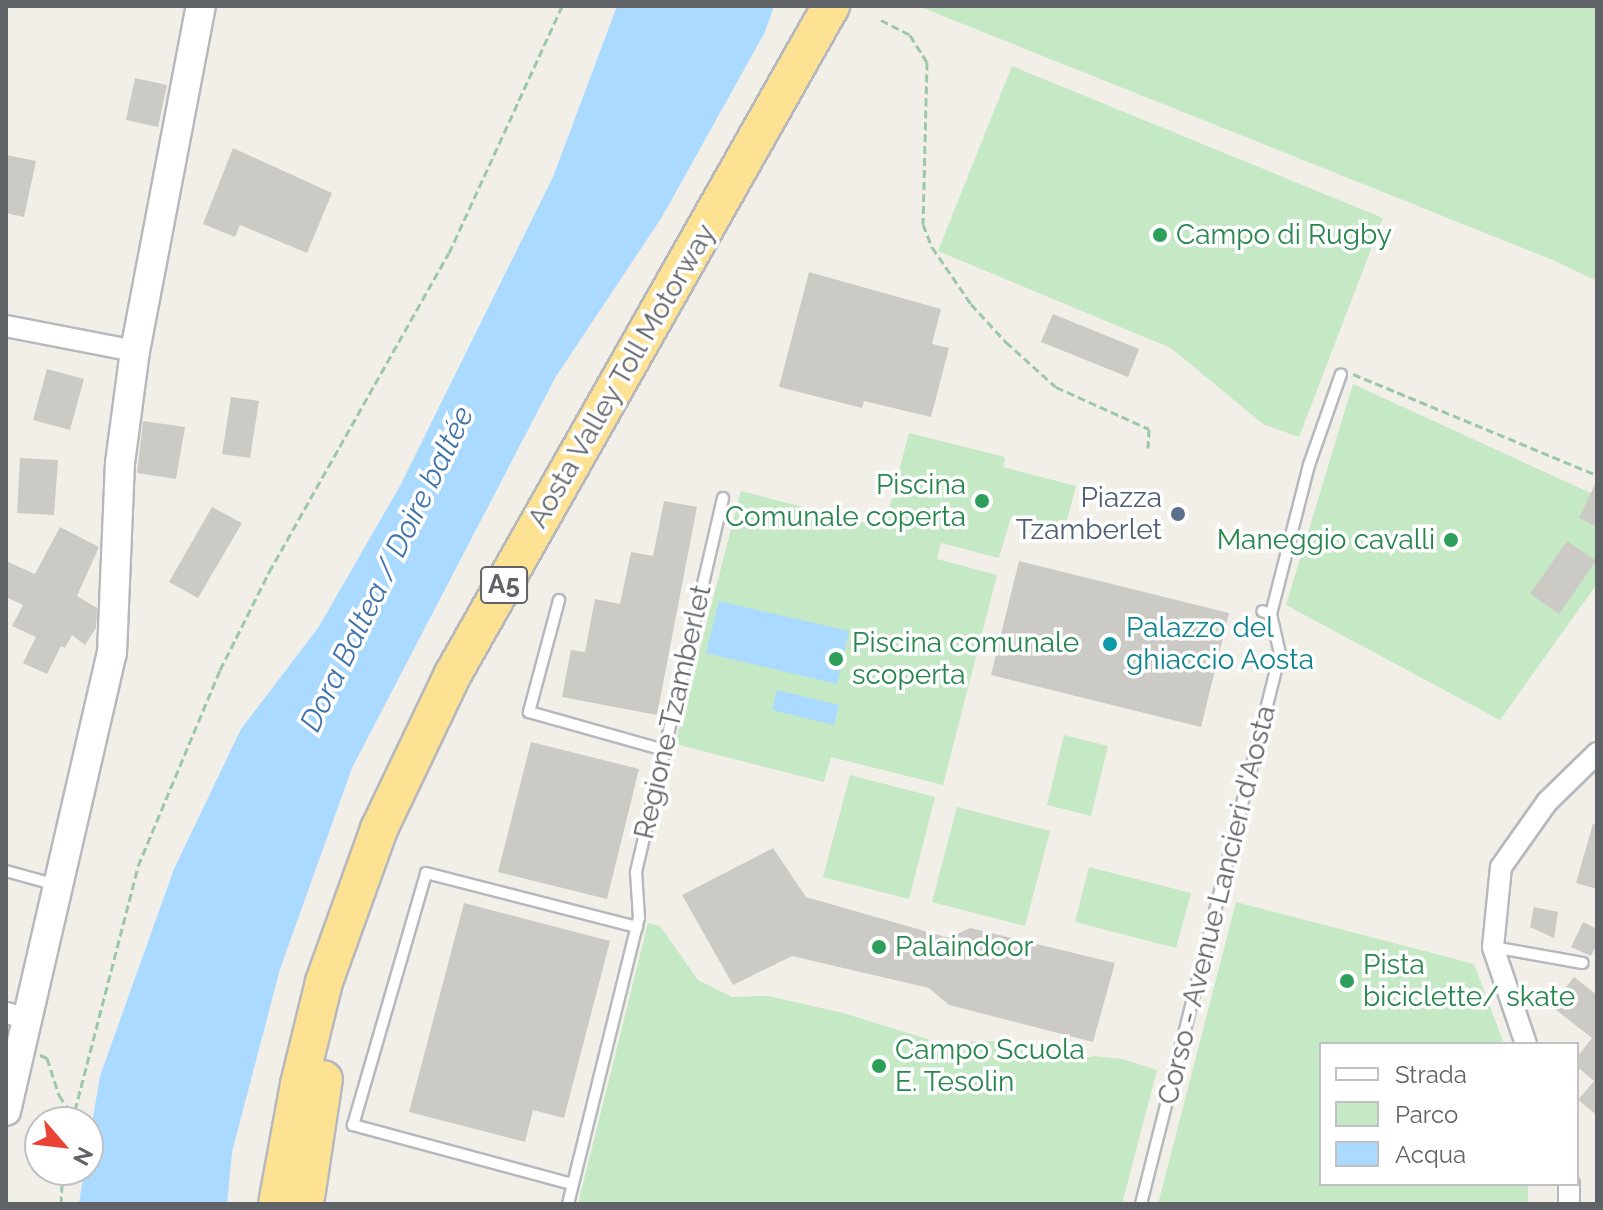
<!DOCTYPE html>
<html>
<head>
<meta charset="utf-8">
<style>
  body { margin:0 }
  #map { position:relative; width:1603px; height:1210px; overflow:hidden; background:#f1efe8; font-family:Raleway,sans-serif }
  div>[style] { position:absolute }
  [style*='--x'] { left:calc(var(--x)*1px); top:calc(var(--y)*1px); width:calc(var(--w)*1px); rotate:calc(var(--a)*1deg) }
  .green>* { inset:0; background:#c5e8c5 }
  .water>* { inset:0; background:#aadaff }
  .building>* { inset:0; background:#cccac5 }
  .path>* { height:3px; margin-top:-1.5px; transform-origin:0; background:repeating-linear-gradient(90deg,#9cc7a9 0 8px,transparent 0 12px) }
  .roads { filter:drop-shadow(2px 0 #b5b8bc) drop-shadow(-2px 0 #b5b8bc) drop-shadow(0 2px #b5b8bc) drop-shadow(0 -2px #b5b8bc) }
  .service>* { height:10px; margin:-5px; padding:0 5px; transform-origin:5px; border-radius:5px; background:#fff }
  .minor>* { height:20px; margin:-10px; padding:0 10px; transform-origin:10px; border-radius:10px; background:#fff }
  .secondary>* { height:28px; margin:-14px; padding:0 14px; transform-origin:14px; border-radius:14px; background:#fff }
  .motorway>* { height:36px; margin:-18px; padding:0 18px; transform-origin:18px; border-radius:18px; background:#fde293 }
  .dots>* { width:22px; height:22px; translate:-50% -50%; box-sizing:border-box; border:4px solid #fff; border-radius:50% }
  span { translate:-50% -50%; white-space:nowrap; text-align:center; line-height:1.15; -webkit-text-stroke:7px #fff; paint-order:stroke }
  .shield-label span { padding:2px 6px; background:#fff; border:2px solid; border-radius:6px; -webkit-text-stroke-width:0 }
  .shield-label { font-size:26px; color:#5f6368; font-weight:700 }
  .leisure-label { font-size:28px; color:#27864d }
  .left { translate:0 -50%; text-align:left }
  .right { translate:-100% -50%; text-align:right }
  .street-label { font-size:28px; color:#5f6368 }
  .service-label { font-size:28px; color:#4e5e75 }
  .culture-label { font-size:28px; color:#0d838f }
  .water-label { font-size:30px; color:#4174aa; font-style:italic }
  .frame { position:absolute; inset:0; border:8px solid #5f6368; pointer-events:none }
  .legend { position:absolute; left:1319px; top:1042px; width:260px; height:144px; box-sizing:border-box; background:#fff; border:2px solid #bfc1c3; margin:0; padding:10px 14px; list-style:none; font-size:24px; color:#5f6368 }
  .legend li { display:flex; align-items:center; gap:16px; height:40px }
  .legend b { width:40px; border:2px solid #bfc1c3 }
  .north { position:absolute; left:24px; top:1106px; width:80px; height:80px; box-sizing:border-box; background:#fff; border:2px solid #bfc1c3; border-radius:50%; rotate:118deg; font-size:22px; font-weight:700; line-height:32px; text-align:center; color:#5f6368 }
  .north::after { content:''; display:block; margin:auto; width:28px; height:36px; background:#ea4335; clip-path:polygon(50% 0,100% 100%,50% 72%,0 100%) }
</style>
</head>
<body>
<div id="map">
  <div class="green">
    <i style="clip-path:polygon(918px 6px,1597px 6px,1597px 281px,1553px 260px)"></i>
    <i style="clip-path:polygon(1012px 66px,1383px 218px,1299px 437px,1263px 424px,1171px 348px,938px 251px)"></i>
    <i style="clip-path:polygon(1353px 384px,1597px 496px,1597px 584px,1500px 720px,1286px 605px)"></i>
    <i style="clip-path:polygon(909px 433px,1005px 457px,1003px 467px,1076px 486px,1063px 535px,1025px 525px,1026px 521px,1011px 517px,999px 558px,941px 543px,937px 559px,997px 575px,943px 785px,831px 757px,824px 782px,675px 744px,741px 491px,884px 528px)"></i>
    <i style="clip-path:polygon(1064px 735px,1108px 746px,1091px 816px,1047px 805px)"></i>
    <i style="clip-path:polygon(850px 775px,935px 797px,909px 899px,823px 877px)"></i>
    <i style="clip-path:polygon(957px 807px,1050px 831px,1025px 926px,932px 902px)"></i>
    <i style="clip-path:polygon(1089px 867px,1191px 893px,1176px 948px,1075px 922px)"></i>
    <i style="clip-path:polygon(1236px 902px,1474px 964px,1504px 1044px,1321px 1044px,1321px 1184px,1528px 1184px,1528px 1204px,1158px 1204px)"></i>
    <i style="clip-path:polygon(648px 923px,660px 926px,698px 980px,732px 997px,768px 996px,843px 1013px,937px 1042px,995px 1041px,1069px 1062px,1094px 1056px,1122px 1059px,1157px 1070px,1122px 1204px,578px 1204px)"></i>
  </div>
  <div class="water">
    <i style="clip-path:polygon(617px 6px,774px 6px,765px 32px,662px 217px,555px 378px,352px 768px,280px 969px,232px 1152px,227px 1204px,79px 1204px,84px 1170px,88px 1170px,88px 1147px,100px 1076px,174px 869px,241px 729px,318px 628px,400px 486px,553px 177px)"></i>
    <i style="clip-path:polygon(719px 601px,849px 631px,837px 684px,706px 653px)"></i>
    <i style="clip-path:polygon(777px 690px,839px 705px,834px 725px,772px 710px)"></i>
  </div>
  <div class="building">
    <i style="clip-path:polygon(135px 78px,167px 85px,158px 127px,126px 120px)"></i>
    <i style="clip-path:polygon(233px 148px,332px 193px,307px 253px,240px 225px,235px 237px,203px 224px)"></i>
    <i style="clip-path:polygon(6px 155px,36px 161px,24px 217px,6px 213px)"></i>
    <i style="clip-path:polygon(809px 272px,941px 309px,932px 344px,949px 348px,931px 417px,864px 401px,862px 408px,779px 387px)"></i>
    <i style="clip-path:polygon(1053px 314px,1139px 349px,1128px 377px,1041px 342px)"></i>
    <i style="clip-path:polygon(47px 369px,84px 379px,70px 430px,33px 420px)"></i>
    <i style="clip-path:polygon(231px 397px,259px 401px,250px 458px,222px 454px)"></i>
    <i style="clip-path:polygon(143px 421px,185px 427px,176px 479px,137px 473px)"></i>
    <i style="clip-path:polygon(20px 458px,58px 460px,54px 515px,17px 513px)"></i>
    <i style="clip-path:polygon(1597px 480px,1597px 527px,1579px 518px)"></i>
    <i style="clip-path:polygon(664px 501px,697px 507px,657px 715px,562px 697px,571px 650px,585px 652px,595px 599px,620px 604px,631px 552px,653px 556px)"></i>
    <i style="clip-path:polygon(212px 507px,242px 523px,198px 598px,169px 582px)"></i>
    <i style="clip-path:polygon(60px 527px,99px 547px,77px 596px,97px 608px,96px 628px,85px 645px,72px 635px,65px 648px,61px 646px,47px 674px,23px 663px,36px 637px,12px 626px,23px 605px,6px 597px,6px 561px,35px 574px)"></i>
    <i style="clip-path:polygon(1567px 541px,1596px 561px,1559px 614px,1530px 594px)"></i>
    <i style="clip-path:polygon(1019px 561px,1229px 613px,1201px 727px,991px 675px)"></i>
    <i style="clip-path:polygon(531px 742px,639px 769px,607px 899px,498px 872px)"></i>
    <i style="clip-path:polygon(1593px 824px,1597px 825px,1597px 889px,1576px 883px)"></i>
    <i style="clip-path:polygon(773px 848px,806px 897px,949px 938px,970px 928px,1115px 963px,1093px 1042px,949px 1005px,929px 988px,792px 956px,733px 985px,682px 895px)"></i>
    <i style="clip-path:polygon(464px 903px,610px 941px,564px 1118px,533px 1110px,525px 1142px,409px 1112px)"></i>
    <i style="clip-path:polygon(1534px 907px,1558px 912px,1554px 938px,1530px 927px)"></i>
    <i style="clip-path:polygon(1583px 922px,1597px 929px,1597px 944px,1591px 956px,1571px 947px)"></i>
    <i style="clip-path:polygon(1574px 977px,1597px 995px,1597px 1115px,1578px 1100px,1594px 1081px,1577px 1067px,1577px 1057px,1592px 1038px,1551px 1006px)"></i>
  </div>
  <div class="path">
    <i style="--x:881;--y:20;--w:33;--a:27"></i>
    <i style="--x:910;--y:35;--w:32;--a:58"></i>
    <i style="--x:927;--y:62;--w:162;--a:91.4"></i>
    <i style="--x:923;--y:224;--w:25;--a:69"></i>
    <i style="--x:932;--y:247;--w:69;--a:55.6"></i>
    <i style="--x:971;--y:304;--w:52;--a:47.4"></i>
    <i style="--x:1006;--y:342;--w:67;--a:42"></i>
    <i style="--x:1056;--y:387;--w:102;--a:24.3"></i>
    <i style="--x:1149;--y:429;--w:19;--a:93"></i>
    <i style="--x:1353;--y:374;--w:264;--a:22.5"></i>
    <i style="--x:40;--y:1055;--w:8;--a:23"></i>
    <i style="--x:47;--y:1058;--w:39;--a:72"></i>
    <i style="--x:59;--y:1095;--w:25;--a:56"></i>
    <i style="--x:72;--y:1122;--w:264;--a:-75.5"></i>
    <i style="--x:138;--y:866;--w:212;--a:-67.3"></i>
    <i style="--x:220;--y:670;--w:110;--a:-63.4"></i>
    <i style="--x:269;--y:572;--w:366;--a:-60.6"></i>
    <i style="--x:449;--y:253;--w:272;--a:-65.4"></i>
    <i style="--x:61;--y:1204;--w:34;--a:-87"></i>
  </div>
  <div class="roads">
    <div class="service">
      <i style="--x:559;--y:600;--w:116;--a:105"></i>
      <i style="--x:529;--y:712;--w:140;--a:15.7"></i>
      <i style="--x:1271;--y:614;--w:154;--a:-75.7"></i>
      <i style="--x:1309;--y:465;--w:96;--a:-70.6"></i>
      <i style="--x:6;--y:871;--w:53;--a:15.4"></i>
      <i style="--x:1493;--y:947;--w:91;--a:10.1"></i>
      <i style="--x:572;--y:1184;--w:227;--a:-164.9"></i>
      <i style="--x:353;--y:1125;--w:262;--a:-73.8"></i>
      <i style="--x:426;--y:873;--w:218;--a:14.4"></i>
      <i style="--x:568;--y:1204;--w:295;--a:-76.1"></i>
      <i style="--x:639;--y:918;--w:46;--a:-93.7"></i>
      <i style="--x:636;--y:872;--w:384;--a:-76.9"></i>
      <i style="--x:1141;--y:1204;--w:567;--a:-75.82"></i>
      <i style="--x:1280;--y:654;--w:41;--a:-102.7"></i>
      <i style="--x:1271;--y:614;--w:9;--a:-162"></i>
    </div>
    <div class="minor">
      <i style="--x:6;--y:326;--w:131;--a:11"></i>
      <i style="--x:6;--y:1013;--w:21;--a:14"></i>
      <i style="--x:1526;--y:1044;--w:102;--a:-108.8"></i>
      <i style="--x:1493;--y:947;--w:80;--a:-84.3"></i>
      <i style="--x:1501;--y:867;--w:80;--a:-54.7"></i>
      <i style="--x:1547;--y:802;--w:70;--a:-44.4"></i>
      <i style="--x:1569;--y:1204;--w:20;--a:-90"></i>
    </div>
    <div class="secondary">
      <i style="--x:6;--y:1111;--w:470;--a:-77"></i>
      <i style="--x:112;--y:653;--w:190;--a:-87.6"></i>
      <i style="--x:120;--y:463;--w:113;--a:-82.4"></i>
      <i style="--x:135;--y:351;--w:351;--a:-79.2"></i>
    </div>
    <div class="motorway">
      <i style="--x:277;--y:1204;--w:122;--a:-79.6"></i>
      <i style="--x:299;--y:1084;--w:105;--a:-76.2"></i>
      <i style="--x:324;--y:982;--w:163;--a:-70.2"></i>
      <i style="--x:379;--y:829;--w:172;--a:-64.5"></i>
      <i style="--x:453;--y:674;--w:768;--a:-60.5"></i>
      <i style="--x:305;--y:1204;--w:126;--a:-81.4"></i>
    </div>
  </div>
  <div class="dots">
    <i style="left:1160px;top:235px;background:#2e9e5b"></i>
    <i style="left:982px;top:501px;background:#2e9e5b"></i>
    <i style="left:1178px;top:514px;background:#5c6f8a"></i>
    <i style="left:1451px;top:540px;background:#2e9e5b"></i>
    <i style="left:1110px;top:644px;background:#0f9aa8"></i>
    <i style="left:836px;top:659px;background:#2e9e5b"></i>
    <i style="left:879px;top:947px;background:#2e9e5b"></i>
    <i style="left:1347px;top:981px;background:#2e9e5b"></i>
    <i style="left:879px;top:1066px;background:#2e9e5b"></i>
  </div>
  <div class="shield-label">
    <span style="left:504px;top:585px">A5</span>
  </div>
  <div class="leisure-label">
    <span class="left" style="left:1176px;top:235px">Campo di Rugby</span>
    <span class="right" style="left:966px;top:501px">Piscina<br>Comunale coperta</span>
    <span class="right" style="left:1435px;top:540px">Maneggio cavalli</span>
    <span class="left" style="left:852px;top:659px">Piscina comunale<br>scoperta</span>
    <span class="left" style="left:895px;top:947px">Palaindoor</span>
    <span class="left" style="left:1363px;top:981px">Pista<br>biciclette/ skate</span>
    <span class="left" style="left:895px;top:1066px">Campo Scuola<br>E. Tesolin</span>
  </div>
  <div class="street-label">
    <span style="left:622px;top:376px;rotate:-60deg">Aosta Valley Toll Motorway</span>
    <span style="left:673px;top:712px;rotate:-77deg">Regione Tzamberlet</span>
    <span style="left:1217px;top:905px;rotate:-76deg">Corso - Avenue Lancieri d'Aosta</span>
  </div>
  <div class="service-label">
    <span class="right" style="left:1162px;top:514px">Piazza<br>Tzamberlet</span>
  </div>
  <div class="culture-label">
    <span class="left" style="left:1126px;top:644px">Palazzo del<br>ghiaccio Aosta</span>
  </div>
  <div class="water-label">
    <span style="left:387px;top:569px;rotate:-64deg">Dora Baltea / Doire baltée</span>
  </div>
  <div class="frame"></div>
  <ul class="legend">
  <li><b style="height:10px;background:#fff"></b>Strada</li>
  <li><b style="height:22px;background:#c5e8c5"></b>Parco</li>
  <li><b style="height:22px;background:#aadaff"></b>Acqua</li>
  </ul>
  <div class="north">N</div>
</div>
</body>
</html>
